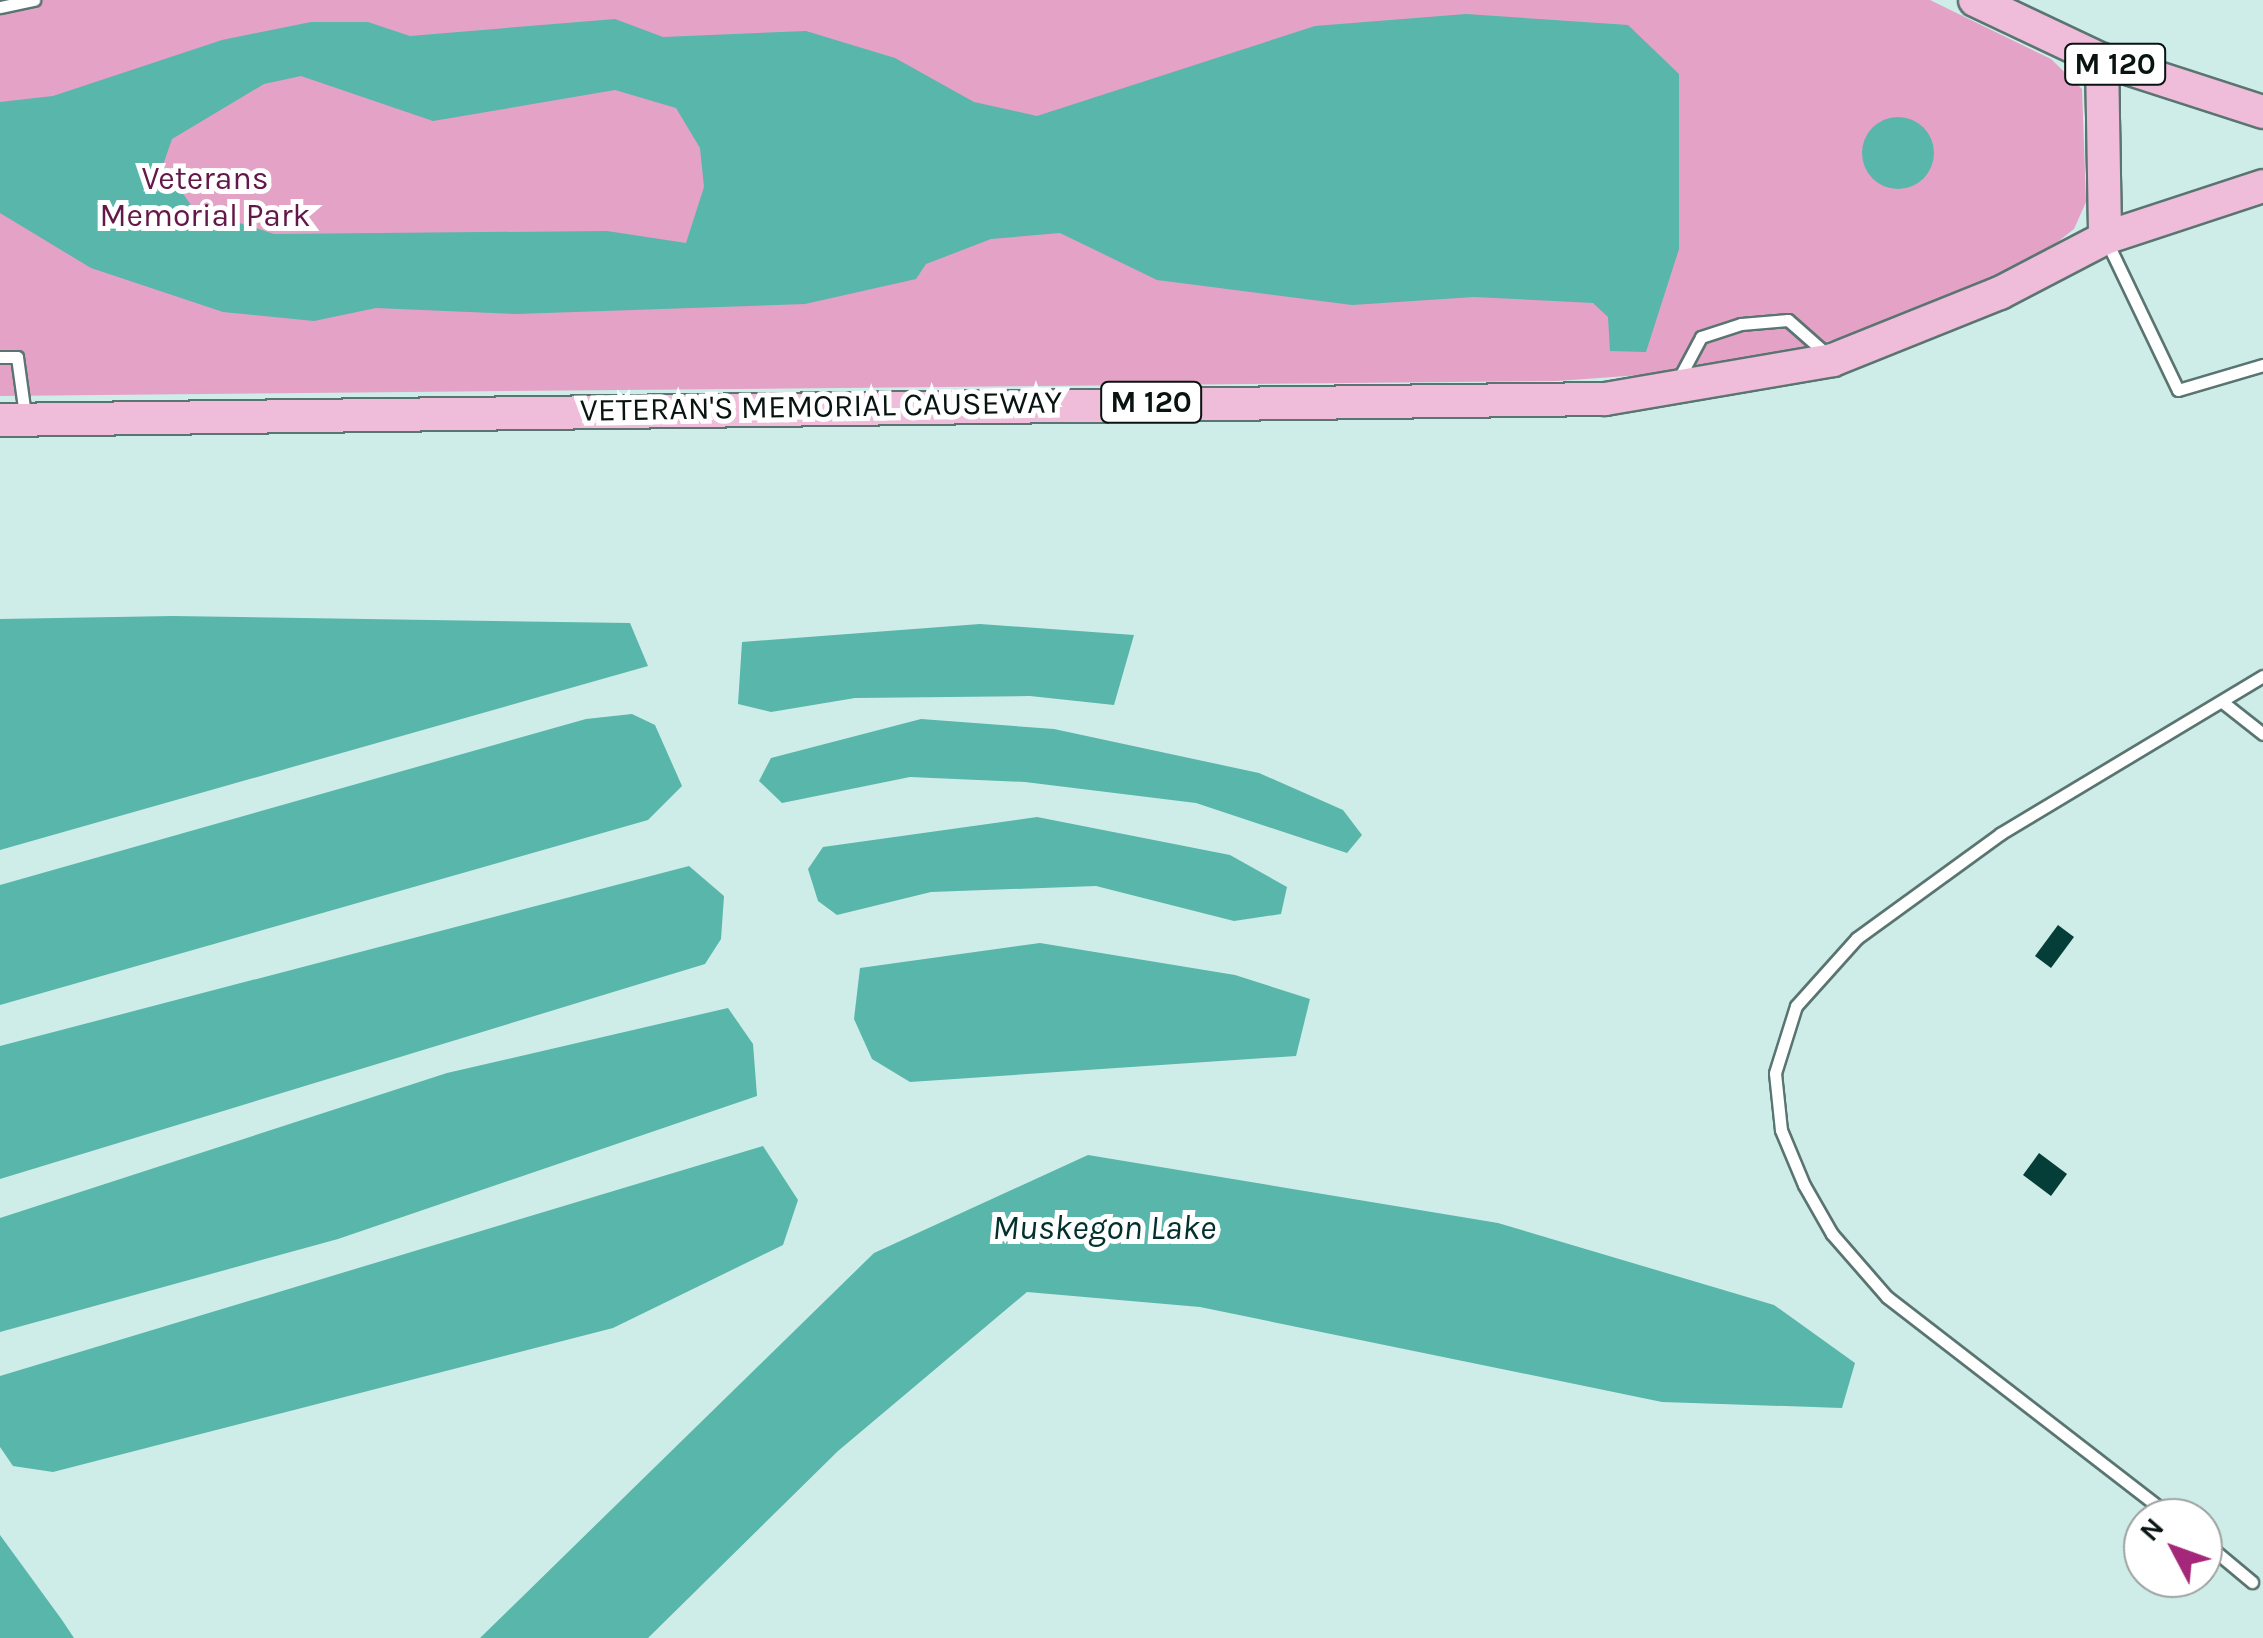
<!DOCTYPE html>
<html>
<head>
<meta charset="utf-8">
<style>
  body { margin:0 }
  #map { position:relative; width:2263px; height:1638px; overflow:hidden; background:#ceede8; font-family:Karla,sans-serif }
  div>[style] { position:absolute }
  [style*='--x'] { left:calc(var(--x)*1px); top:calc(var(--y)*1px); width:calc(var(--w)*1px); rotate:calc(var(--a)*1deg) }
  .green>* { inset:0; background:#e4a2c6 }
  .water>* { inset:0; background:#58b6aa }
  .round { border-radius:50% }
  .building>* { inset:0; background:#053d38 }
  .roads { filter:drop-shadow(2px 0 #5a7571) drop-shadow(-2px 0 #5a7571) drop-shadow(0 2px #5a7571) drop-shadow(0 -2px #5a7571) }
  .service>* { height:11px; margin:-5.5px; padding:0 5.5px; transform-origin:5.5px; border-radius:5.5px; background:#fff }
  .primary>* { height:32px; margin:-16px; padding:0 16px; transform-origin:16px; border-radius:16px; background:#efbdda }
  span { translate:-50% -50%; white-space:nowrap; text-align:center; line-height:1.15; -webkit-text-stroke:10px #fff; paint-order:stroke }
  .shield-label span { padding:2px 8px; background:#fff; border:2px solid; border-radius:8px; -webkit-text-stroke-width:0 }
  .shield-label { font-size:30px; color:#091412; font-weight:700 }
  .park-label { font-size:32px; color:#641849 }
  .street-label { font-size:32px; color:#091412 }
  .water-label { font-size:35px; color:#02312d; font-style:italic }
  .north { position:absolute; left:2123px; top:1498px; width:100px; height:100px; box-sizing:border-box; background:#fff; border:2px solid #9da1a0; border-radius:50%; rotate:311deg; font-size:28px; font-weight:700; line-height:40px; text-align:center; color:#091412 }
  .north::after { content:''; display:block; margin:auto; width:35px; height:45px; background:#a42779; clip-path:polygon(50% 0,100% 100%,50% 72%,0 100%) }
</style>
</head>
<body>
<div id="map">
  <div class="green">
    <i style="clip-path:polygon(0 0,1930px 0,2051px 59px,2082px 89px,2086px 202px,2074px 229px,2036px 259px,1892px 322px,1740px 368px,1557px 381px,0 396px)"></i>
  </div>
  <div class="water">
    <i style="clip-path:polygon(evenodd,1466px 14px,1628px 25px,1679px 74px,1679px 249px,1646px 352px,1610px 351px,1608px 317px,1593px 303px,1474px 297px,1352px 305px,1157px 280px,1060px 233px,991px 239px,926px 264px,916px 279px,805px 304px,516px 314px,376px 308px,314px 321px,223px 312px,91px 268px,0 213px,0 102px,53px 96px,222px 40px,311px 22px,368px 22px,410px 36px,615px 19px,663px 37px,806px 31px,895px 58px,974px 102px,1037px 116px,1315px 26px,1466px 14px,301px 76px,433px 121px,615px 90px,676px 108px,700px 148px,704px 187px,686px 243px,607px 231px,274px 234px,193px 208px,163px 165px,172px 139px,264px 84px,301px 76px)"></i>
    <i class="round" style="left:1862px;top:117px;width:72px;height:72px"></i>
    <i style="clip-path:polygon(173px 616px,630px 623px,648px 666px,0 850px,0 619px)"></i>
    <i style="clip-path:polygon(980px 624px,1134px 635px,1114px 705px,1030px 696px,855px 698px,771px 712px,738px 704px,742px 642px)"></i>
    <i style="clip-path:polygon(632px 714px,655px 725px,682px 786px,648px 820px,0 1005px,0 885px,586px 719px)"></i>
    <i style="clip-path:polygon(921px 719px,1054px 729px,1259px 773px,1343px 810px,1362px 835px,1347px 853px,1196px 803px,1025px 782px,910px 777px,782px 803px,759px 781px,771px 758px)"></i>
    <i style="clip-path:polygon(1037px 817px,1230px 855px,1287px 887px,1281px 914px,1234px 921px,1096px 886px,931px 892px,837px 915px,818px 901px,808px 869px,823px 847px)"></i>
    <i style="clip-path:polygon(689px 866px,724px 896px,721px 939px,705px 964px,0 1179px,0 1046px)"></i>
    <i style="clip-path:polygon(1040px 943px,1235px 975px,1310px 999px,1296px 1056px,910px 1082px,872px 1059px,854px 1019px,860px 968px)"></i>
    <i style="clip-path:polygon(728px 1008px,753px 1044px,757px 1096px,338px 1239px,0 1332px,0 1218px,447px 1073px)"></i>
    <i style="clip-path:polygon(763px 1146px,798px 1200px,783px 1245px,613px 1328px,53px 1472px,13px 1466px,0 1447px,0 1376px)"></i>
    <i style="clip-path:polygon(1088px 1155px,1498px 1223px,1774px 1305px,1855px 1363px,1842px 1408px,1662px 1402px,1200px 1307px,1027px 1292px,838px 1451px,648px 1638px,480px 1638px,874px 1253px)"></i>
    <i style="clip-path:polygon(0 1535px,62px 1620px,74px 1638px,0 1638px)"></i>
  </div>
  <div class="building">
    <i style="clip-path:polygon(2058px 925px,2074px 937px,2051px 968px,2035px 956px)"></i>
    <i style="clip-path:polygon(2039px 1153px,2067px 1174px,2051px 1196px,2023px 1175px)"></i>
  </div>
  <div class="roads">
    <div class="service">
      <i style="--x:0;--y:7;--w:35;--a:-12"></i>
      <i style="--x:2107;--y:242;--w:164;--a:64.4"></i>
      <i style="--x:2178;--y:390;--w:89;--a:-16.4"></i>
      <i style="--x:0;--y:357;--w:17;--a:0"></i>
      <i style="--x:17;--y:357;--w:59;--a:82.1"></i>
      <i style="--x:1677;--y:382;--w:51;--a:-61.9"></i>
      <i style="--x:1701;--y:337;--w:42;--a:-18"></i>
      <i style="--x:1741;--y:324;--w:47;--a:-4.9"></i>
      <i style="--x:1788;--y:320;--w:55;--a:41.3"></i>
      <i style="--x:2225;--y:704;--w:48;--a:38.3"></i>
      <i style="--x:2173;--y:1518;--w:361;--a:-142.3"></i>
      <i style="--x:1887;--y:1297;--w:84;--a:-131.1"></i>
      <i style="--x:1832;--y:1234;--w:56;--a:-119.7"></i>
      <i style="--x:1804;--y:1185;--w:60;--a:-112.7"></i>
      <i style="--x:1781;--y:1130;--w:57;--a:-96"></i>
      <i style="--x:1775;--y:1073;--w:70;--a:-72.6"></i>
      <i style="--x:1796;--y:1006;--w:91;--a:-48.1"></i>
      <i style="--x:1857;--y:938;--w:177;--a:-36"></i>
      <i style="--x:2000;--y:834;--w:307;--a:-31"></i>
      <i style="--x:2203;--y:1541;--w:64;--a:39.9"></i>
    </div>
    <div class="primary">
      <i style="--x:1975;--y:0;--w:140;--a:25.3"></i>
      <i style="--x:2102;--y:60;--w:169;--a:17.9"></i>
      <i style="--x:2102;--y:60;--w:178;--a:89"></i>
      <i style="--x:0;--y:420;--w:1605;--a:-0.75"></i>
      <i style="--x:1605;--y:399;--w:231;--a:-9.7"></i>
      <i style="--x:1833;--y:360;--w:180;--a:-21.9"></i>
      <i style="--x:2000;--y:293;--w:119;--a:-27.6"></i>
      <i style="--x:2105;--y:238;--w:166;--a:-18.2"></i>
    </div>
  </div>
  <div class="shield-label">
    <span style="left:2115px;top:64px">M 120</span>
    <span style="left:1151px;top:402px">M 120</span>
  </div>
  <div class="park-label">
    <span style="left:205px;top:198px">Veterans<br>Memorial Park</span>
  </div>
  <div class="street-label">
    <span style="left:821px;top:407px;rotate:-1deg">VETERAN'S MEMORIAL CAUSEWAY</span>
  </div>
  <div class="water-label">
    <span style="left:1104px;top:1228px">Muskegon Lake</span>
  </div>
  <div class="north">N</div>
</div>
</body>
</html>
